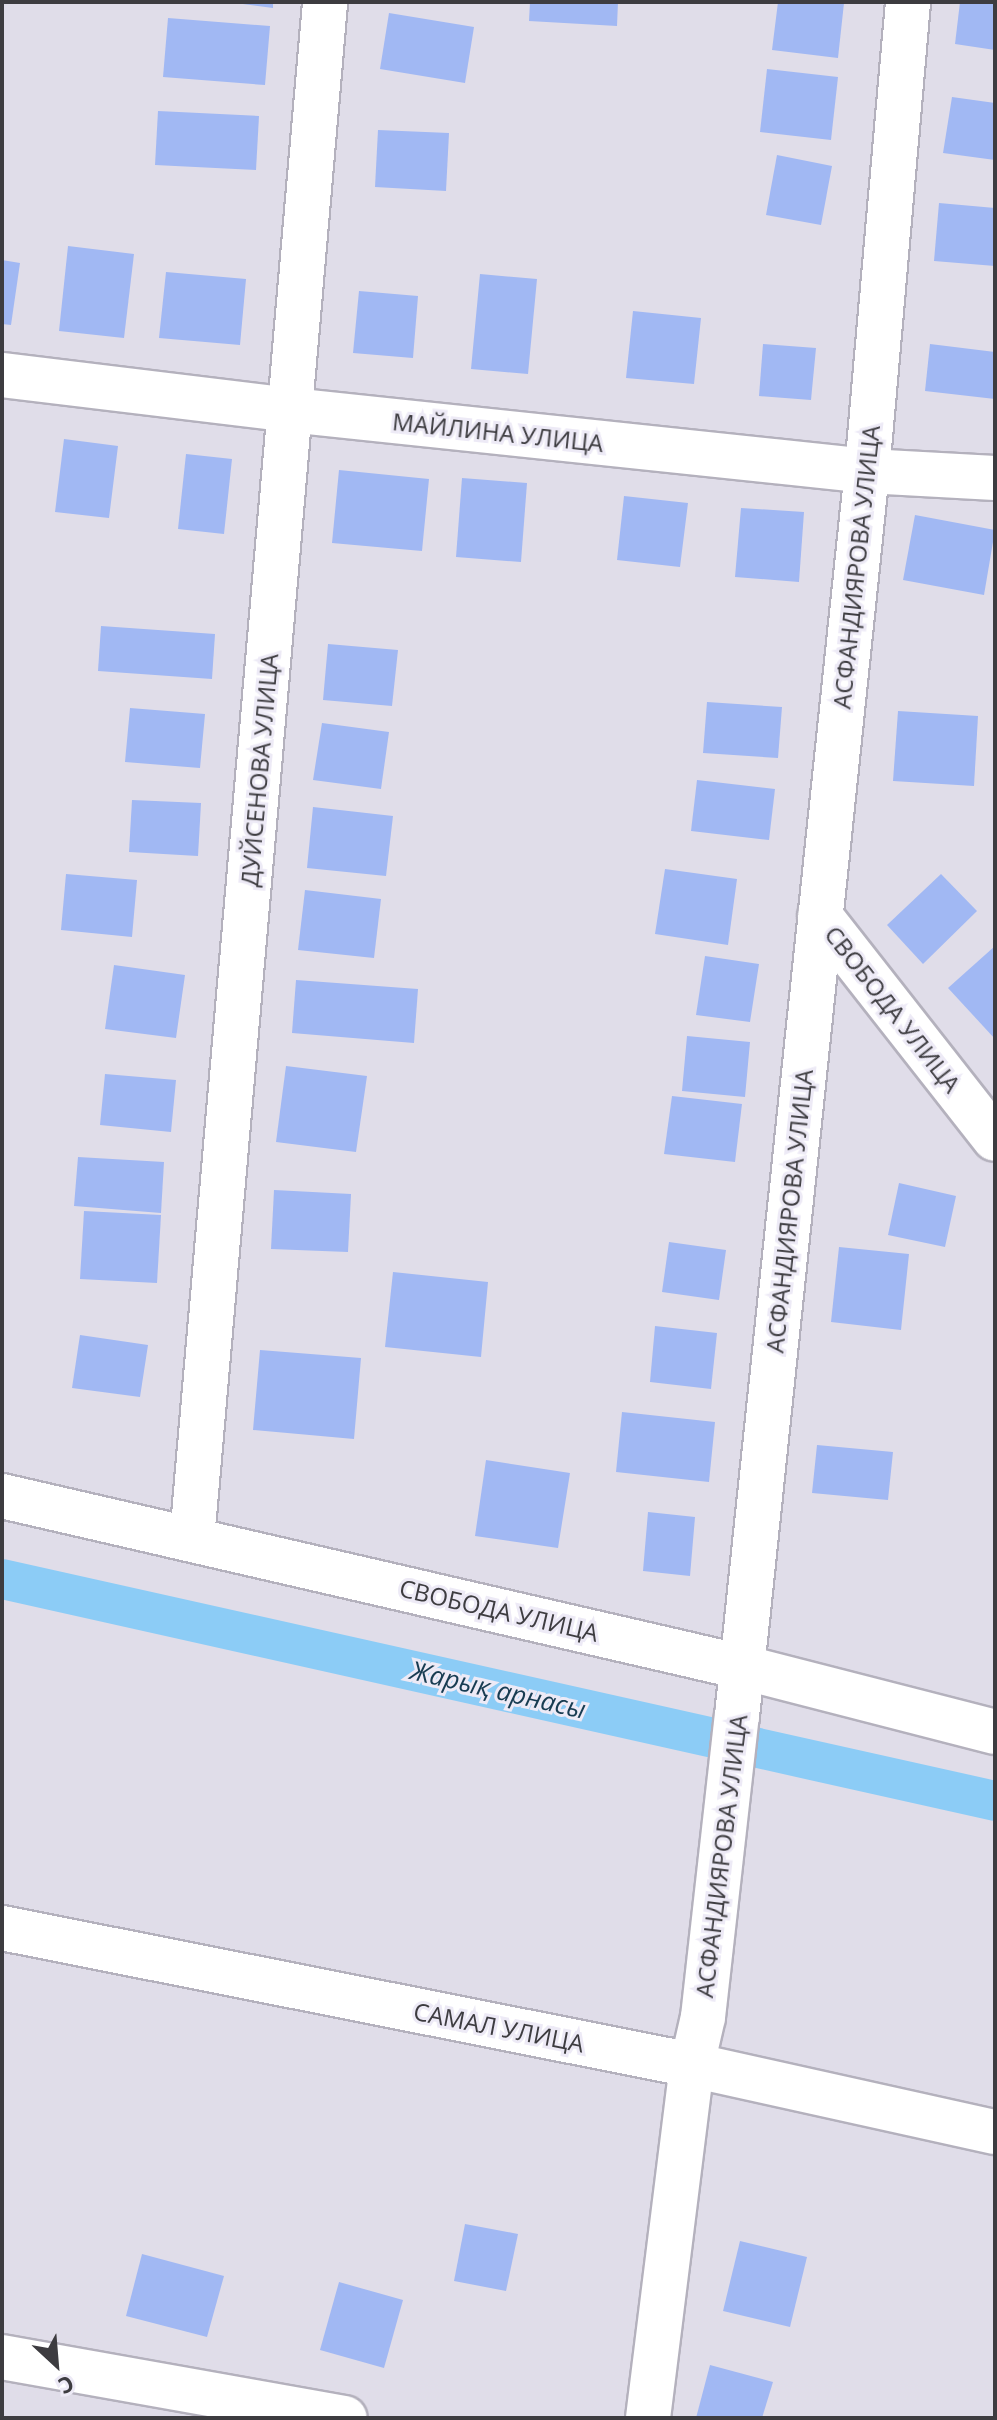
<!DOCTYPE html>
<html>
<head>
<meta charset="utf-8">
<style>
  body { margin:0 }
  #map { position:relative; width:997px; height:2420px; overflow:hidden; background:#e0dde9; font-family:"Open Sans",sans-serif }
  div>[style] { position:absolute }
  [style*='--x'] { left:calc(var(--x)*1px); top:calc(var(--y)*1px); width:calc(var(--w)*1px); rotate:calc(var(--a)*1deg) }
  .canal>* { height:40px; margin:-20px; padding:0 20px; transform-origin:20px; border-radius:20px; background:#8cccf6 }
  .building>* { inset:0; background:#a1b8f3 }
  .roads { filter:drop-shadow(2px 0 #b4b1bd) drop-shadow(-2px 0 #b4b1bd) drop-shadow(0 2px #b4b1bd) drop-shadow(0 -2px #b4b1bd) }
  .minor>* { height:44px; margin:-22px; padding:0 22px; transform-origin:22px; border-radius:22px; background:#fff }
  span { translate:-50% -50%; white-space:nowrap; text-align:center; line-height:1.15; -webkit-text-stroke:6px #edeaf6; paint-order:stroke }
  .street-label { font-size:24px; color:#3d3c40 }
  .water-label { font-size:26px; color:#183c52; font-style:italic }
  .frame { position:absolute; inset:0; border:4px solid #3d3c40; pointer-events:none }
  .north { position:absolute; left:16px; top:2324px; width:80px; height:80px; -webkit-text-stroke:6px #edeaf6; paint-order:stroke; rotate:154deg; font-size:22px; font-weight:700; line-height:32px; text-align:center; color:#3d3c40 }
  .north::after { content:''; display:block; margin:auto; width:28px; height:36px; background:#3d3c40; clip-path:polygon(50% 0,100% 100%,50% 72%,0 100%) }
</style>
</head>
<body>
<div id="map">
  <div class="canal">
    <i style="--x:2;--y:1579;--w:1018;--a:12.6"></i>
  </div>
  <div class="building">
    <i style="clip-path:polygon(228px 2px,273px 2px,273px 8px)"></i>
    <i style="clip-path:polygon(530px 2px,618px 2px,617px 26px,529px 21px)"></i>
    <i style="clip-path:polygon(778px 2px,844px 3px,838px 58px,772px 50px)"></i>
    <i style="clip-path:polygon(960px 2px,995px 2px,995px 50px,955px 44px)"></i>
    <i style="clip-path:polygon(389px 13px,474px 27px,465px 83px,380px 69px)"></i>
    <i style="clip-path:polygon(168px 18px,270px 26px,265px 85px,163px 77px)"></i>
    <i style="clip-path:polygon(767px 69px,838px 77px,831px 140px,760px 132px)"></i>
    <i style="clip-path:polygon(952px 97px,995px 103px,995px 160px,943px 153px)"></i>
    <i style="clip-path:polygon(158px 111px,259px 116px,256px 170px,155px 165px)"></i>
    <i style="clip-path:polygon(378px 130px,449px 133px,446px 191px,375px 187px)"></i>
    <i style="clip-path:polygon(777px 155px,832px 166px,821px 225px,766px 215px)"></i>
    <i style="clip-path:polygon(939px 203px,995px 208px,995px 266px,934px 261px)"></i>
    <i style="clip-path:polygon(68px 246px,134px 254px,124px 338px,59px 331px)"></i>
    <i style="clip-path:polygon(2px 260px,20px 263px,11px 325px,2px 324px)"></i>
    <i style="clip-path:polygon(166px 272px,246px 279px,240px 345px,159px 338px)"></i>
    <i style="clip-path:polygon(480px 274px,537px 279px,528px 374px,471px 369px)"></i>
    <i style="clip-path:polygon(359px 291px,418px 296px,413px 358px,353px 353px)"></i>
    <i style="clip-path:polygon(633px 311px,701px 318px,694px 384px,626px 378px)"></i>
    <i style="clip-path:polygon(763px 344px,816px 348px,811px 400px,759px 396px)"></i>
    <i style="clip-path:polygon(930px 344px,995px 352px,995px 399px,925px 391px)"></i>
    <i style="clip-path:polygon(64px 439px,118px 446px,109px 518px,55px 512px)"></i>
    <i style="clip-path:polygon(186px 454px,232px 459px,224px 534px,178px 529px)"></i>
    <i style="clip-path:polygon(339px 470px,429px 479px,422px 551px,332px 543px)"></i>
    <i style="clip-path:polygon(462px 478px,527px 483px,521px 562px,456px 557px)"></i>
    <i style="clip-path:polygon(624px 496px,688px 503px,680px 567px,617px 560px)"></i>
    <i style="clip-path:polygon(741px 508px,804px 512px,799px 582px,735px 577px)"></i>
    <i style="clip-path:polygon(915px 515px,995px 530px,984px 595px,903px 580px)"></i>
    <i style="clip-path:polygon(101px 626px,215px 634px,212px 679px,98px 671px)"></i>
    <i style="clip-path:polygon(328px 644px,398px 650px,392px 706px,323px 700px)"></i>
    <i style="clip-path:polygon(707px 702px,782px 707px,778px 758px,703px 753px)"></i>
    <i style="clip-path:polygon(130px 708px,205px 714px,200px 768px,125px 762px)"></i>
    <i style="clip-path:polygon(898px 711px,978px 716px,974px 786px,893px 781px)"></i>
    <i style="clip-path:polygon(322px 723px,389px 732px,381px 789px,313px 780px)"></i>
    <i style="clip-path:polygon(697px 780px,775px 789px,769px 840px,691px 831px)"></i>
    <i style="clip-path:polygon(132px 800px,201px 803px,198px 856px,129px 852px)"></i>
    <i style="clip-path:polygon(313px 807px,393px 816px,386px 876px,307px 868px)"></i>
    <i style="clip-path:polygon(665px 869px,737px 879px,728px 945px,655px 934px)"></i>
    <i style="clip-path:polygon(66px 874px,137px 880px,132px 937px,61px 930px)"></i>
    <i style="clip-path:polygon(941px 874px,977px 911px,923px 964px,887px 925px)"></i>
    <i style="clip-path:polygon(305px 890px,381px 899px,374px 958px,298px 950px)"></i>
    <i style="clip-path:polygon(995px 946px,995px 1039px,948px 988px)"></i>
    <i style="clip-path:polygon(705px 956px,759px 964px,750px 1022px,696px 1015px)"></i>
    <i style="clip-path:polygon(114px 965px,185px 975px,176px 1038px,105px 1029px)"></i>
    <i style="clip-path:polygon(296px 980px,418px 989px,414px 1043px,292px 1033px)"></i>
    <i style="clip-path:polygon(687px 1036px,750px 1042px,745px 1097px,682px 1091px)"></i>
    <i style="clip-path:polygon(286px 1066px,367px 1076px,356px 1152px,276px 1142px)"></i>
    <i style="clip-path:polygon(105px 1074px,176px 1080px,171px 1132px,100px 1125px)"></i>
    <i style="clip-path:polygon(672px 1096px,742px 1104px,735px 1162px,664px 1154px)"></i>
    <i style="clip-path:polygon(78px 1157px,164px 1162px,161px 1213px,74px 1206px)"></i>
    <i style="clip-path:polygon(899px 1183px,956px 1196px,945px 1247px,888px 1235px)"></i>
    <i style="clip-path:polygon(274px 1190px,351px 1194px,348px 1252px,271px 1249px)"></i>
    <i style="clip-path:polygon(84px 1211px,161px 1215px,157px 1283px,80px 1279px)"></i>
    <i style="clip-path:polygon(669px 1242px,726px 1250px,719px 1300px,662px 1292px)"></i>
    <i style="clip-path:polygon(839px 1247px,909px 1254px,901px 1330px,831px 1322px)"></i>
    <i style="clip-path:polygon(393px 1272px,488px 1282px,481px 1357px,385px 1347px)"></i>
    <i style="clip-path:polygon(655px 1326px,717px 1333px,711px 1389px,650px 1382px)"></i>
    <i style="clip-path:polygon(80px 1335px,148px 1345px,140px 1397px,72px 1388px)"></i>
    <i style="clip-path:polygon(260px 1350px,361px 1358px,354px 1439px,253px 1430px)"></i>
    <i style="clip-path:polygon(622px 1412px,715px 1422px,709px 1482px,616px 1472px)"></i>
    <i style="clip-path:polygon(817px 1445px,893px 1452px,888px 1500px,812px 1493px)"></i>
    <i style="clip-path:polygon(486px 1460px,570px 1473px,558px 1548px,475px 1536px)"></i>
    <i style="clip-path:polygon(648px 1512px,695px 1517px,690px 1576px,643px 1571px)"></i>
    <i style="clip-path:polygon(465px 2224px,518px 2234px,506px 2291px,454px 2281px)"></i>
    <i style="clip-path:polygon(740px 2241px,807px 2257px,790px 2327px,723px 2311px)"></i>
    <i style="clip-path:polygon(142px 2254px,224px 2276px,207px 2337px,126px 2316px)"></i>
    <i style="clip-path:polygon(339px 2282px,403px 2300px,384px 2368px,320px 2350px)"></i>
    <i style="clip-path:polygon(710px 2365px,773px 2382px,762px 2418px,696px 2418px)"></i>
  </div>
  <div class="roads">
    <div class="minor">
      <i style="--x:2;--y:375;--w:290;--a:6.9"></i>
      <i style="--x:290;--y:410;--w:580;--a:6.03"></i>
      <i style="--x:867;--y:471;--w:128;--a:3.1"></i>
      <i style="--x:820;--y:916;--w:283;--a:51.9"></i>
      <i style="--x:2;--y:1496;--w:760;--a:13.01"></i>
      <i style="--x:742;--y:1667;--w:261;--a:14.4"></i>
      <i style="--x:192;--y:1539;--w:1543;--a:-85.05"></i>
      <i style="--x:2;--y:1928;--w:703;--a:11.23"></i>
      <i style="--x:692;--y:2065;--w:310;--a:12.5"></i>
      <i style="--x:2;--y:2357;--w:348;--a:10.1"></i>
      <i style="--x:648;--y:2418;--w:356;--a:-82.9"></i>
      <i style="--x:692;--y:2065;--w:49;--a:-77.1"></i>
      <i style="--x:703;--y:2017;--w:303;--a:-83.6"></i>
      <i style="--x:737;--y:1716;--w:1252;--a:-84.04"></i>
      <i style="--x:867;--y:471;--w:471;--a:-85"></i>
    </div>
  </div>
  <div class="street-label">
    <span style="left:498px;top:432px;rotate:6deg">МАЙЛИНА УЛИЦА</span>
    <span style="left:856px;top:567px;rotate:-84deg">АСФАНДИЯРОВА УЛИЦА</span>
    <span style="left:259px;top:770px;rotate:-85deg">ДУЙСЕНОВА УЛИЦА</span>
    <span style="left:893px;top:1009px;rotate:52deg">СВОБОДА УЛИЦА</span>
    <span style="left:789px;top:1211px;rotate:-84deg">АСФАНДИЯРОВА УЛИЦА</span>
    <span style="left:499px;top:1610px;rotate:13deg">СВОБОДА УЛИЦА</span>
    <span style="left:721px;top:1856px;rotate:-83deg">АСФАНДИЯРОВА УЛИЦА</span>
    <span style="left:499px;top:2027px;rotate:11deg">САМАЛ УЛИЦА</span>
  </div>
  <div class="water-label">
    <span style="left:498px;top:1690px;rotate:13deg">Жарық арнасы</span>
  </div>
  <div class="frame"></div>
  <div class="north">С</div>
</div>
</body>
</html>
